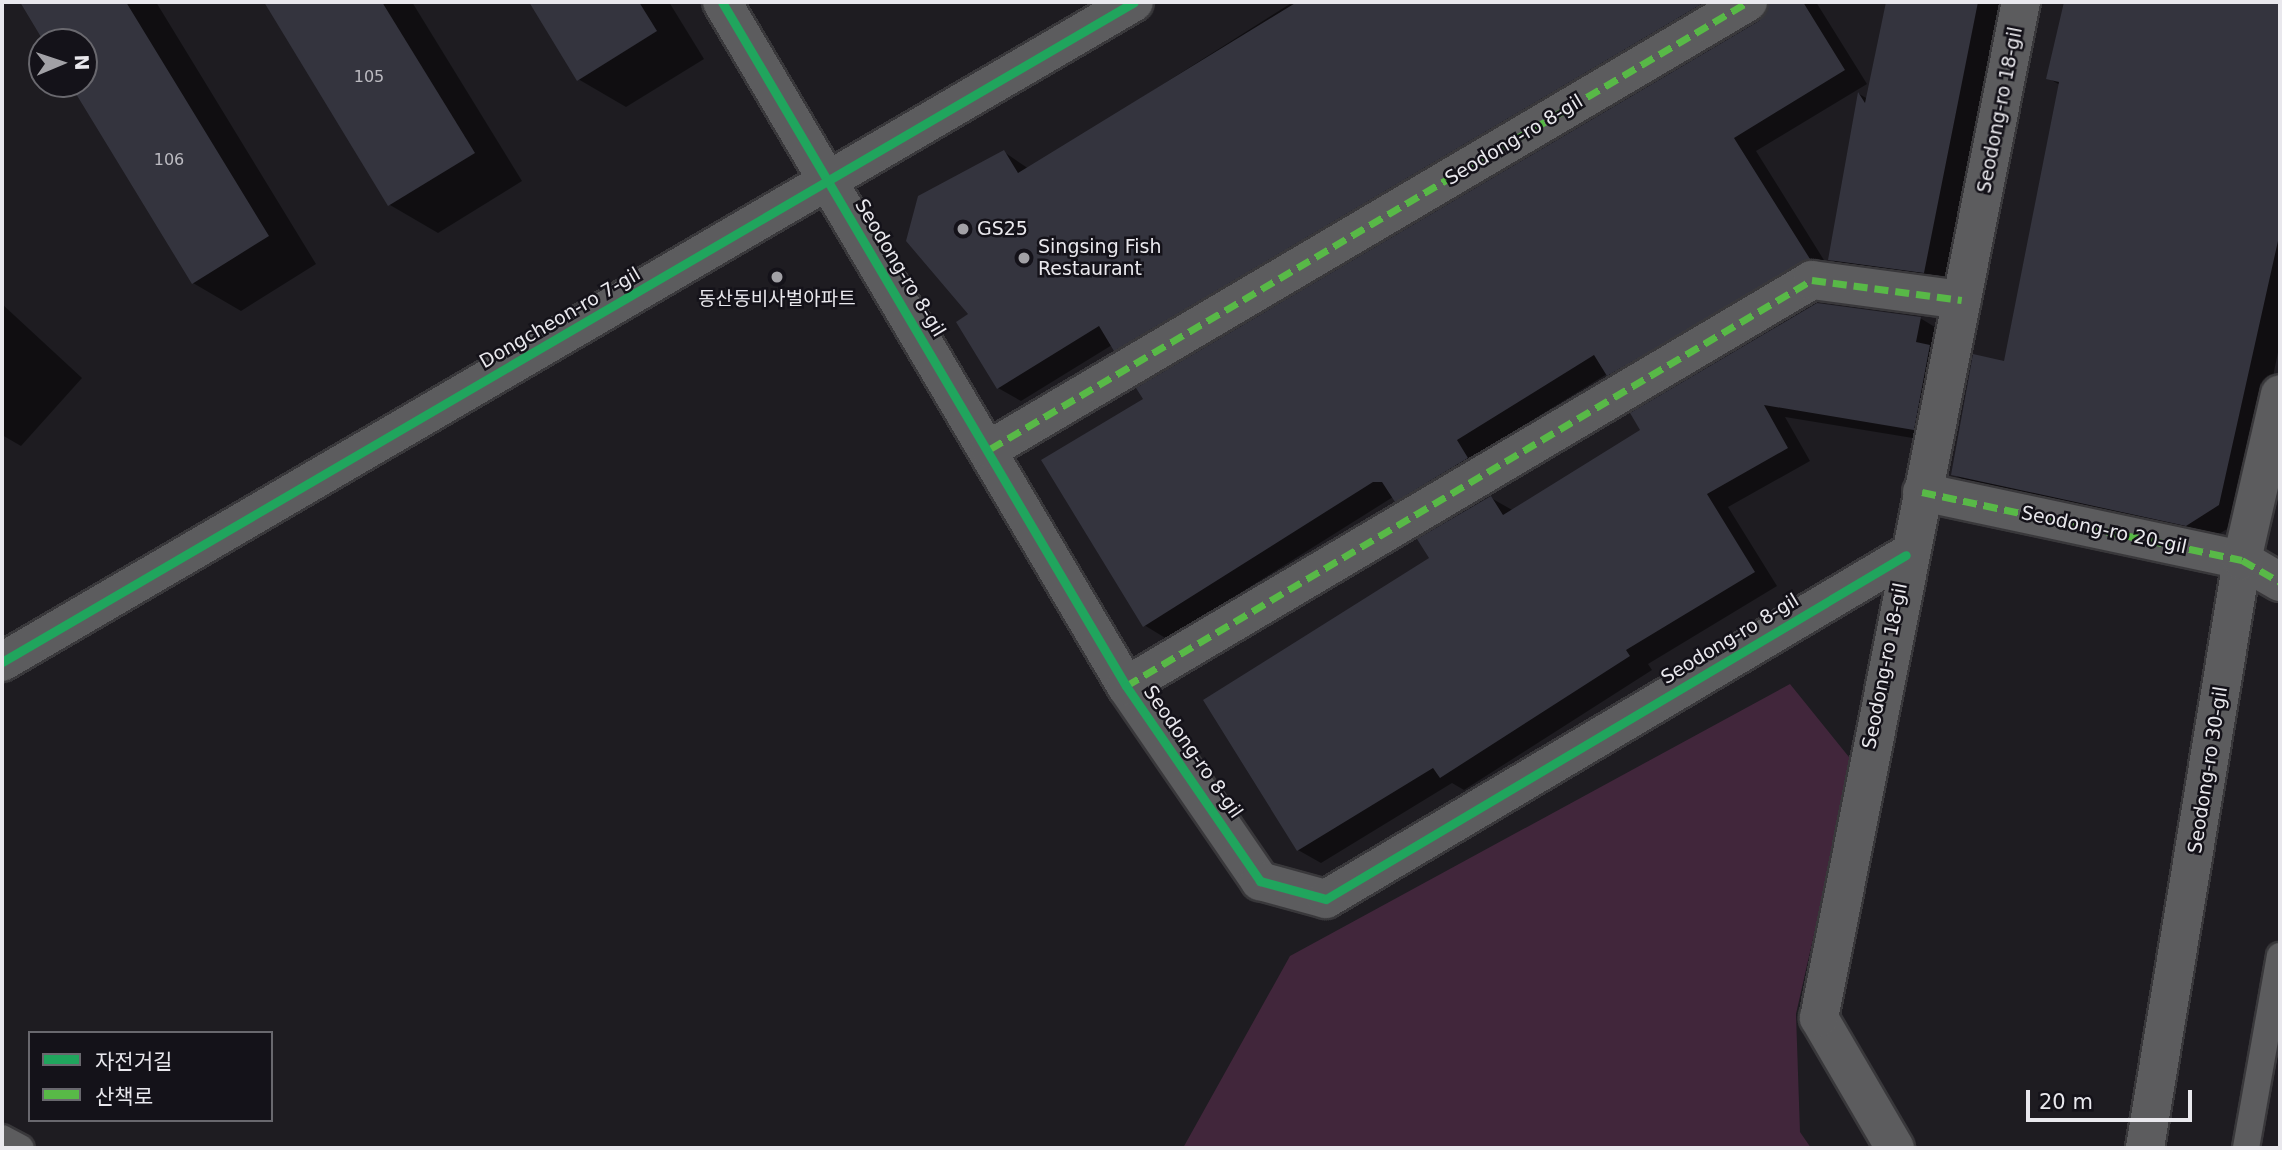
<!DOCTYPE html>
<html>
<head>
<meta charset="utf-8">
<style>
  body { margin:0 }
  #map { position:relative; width:2282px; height:1150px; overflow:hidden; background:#1e1c21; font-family:"DejaVu Sans","Noto Sans KR",sans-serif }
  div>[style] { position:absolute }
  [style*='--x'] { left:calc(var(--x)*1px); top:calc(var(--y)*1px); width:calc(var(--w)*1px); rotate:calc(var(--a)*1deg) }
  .green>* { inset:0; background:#41263b }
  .shadow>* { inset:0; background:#0007 }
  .building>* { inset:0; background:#34343e }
  .roads { filter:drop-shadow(2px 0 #39383b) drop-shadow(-2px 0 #39383b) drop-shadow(0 2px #39383b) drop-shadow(0 -2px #39383b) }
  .service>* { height:26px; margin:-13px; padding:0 13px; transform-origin:13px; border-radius:13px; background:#5c5c5e }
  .minor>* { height:38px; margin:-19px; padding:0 19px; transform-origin:19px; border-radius:19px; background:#5c5c5e }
  .quiet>* { height:7px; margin-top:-3.5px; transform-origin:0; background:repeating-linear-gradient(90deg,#58b947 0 14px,transparent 0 21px) }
  .cycleway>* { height:9px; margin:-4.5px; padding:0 4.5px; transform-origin:4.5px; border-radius:4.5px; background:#20a55d }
  .dots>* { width:19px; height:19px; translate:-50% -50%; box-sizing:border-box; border:4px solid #141219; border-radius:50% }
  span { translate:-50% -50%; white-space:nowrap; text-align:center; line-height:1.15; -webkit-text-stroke:5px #141219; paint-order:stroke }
  .number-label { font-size:16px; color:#bcbbc1 }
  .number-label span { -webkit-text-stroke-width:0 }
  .street-label { font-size:19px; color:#e9e8ed }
  .poi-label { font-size:19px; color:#e9e8ed }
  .left { translate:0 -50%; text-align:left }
  .frame { position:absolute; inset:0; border:4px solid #e9e8ed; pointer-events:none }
  .legend { position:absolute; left:28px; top:1031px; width:245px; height:91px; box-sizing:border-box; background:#141219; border:2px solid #69686e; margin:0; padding:9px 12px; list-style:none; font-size:21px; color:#e9e8ed }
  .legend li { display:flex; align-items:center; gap:14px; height:35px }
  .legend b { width:35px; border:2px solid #69686e }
  .north { position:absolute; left:28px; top:28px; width:70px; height:70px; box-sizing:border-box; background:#141219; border:2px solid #69686e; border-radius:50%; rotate:88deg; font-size:19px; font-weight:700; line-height:28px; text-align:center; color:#e9e8ed }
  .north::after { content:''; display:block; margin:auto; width:24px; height:32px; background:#a2a1a6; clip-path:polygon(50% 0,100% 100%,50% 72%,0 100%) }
  .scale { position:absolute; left:2026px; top:1090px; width:166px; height:32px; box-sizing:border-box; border:4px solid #e9e8ed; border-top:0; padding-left:9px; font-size:21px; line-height:24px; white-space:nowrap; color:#e9e8ed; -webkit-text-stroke:5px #141219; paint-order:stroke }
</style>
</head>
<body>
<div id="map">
  <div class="green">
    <i style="clip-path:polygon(1790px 684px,1853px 762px,1796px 1014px,1800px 1132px,1811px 1148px,1183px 1148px,1290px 956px)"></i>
  </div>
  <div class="shadow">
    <i style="clip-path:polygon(22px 2px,156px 2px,316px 264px,241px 311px,193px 283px,72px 84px,84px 84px,84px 42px,46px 42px)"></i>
    <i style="clip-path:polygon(266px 2px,412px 2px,522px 181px,438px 233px,390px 205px)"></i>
    <i style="clip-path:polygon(531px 2px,669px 2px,704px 59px,626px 107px,578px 79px)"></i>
    <i style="clip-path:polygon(1293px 2px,1750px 2px,1138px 363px,1112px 345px,1021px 401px,998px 388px,970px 315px,1004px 152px,1029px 169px)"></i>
    <i style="clip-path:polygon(1769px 2px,1816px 2px,1867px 84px,1756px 151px,1832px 273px,1631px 388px,1607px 374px,1479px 453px,1490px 472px,1419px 514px,1393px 497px,1167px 639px,1144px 625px,1760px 22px)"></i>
    <i style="clip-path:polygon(1888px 2px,2002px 2px,1947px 285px,1853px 272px,1830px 259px,1859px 94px,1868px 99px)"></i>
    <i style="clip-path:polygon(2067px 2px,2280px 2px,2280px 343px,2243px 519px,2211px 539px,1977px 488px,1953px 474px,2006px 363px,2060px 85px,2048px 78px)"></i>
    <i style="clip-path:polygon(2px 304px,82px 378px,21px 446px,2px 435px)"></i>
    <i style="clip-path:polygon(1920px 318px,1943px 332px,1937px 442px,1785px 417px,1810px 461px,1728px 507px,1777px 586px,1648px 664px,1652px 670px,1464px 790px,1452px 783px,1321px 863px,1298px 850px,1432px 559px,1491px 498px,1514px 511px)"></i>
  </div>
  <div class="building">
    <i style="clip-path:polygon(20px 2px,126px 2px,269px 236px,192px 284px,70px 84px,84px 84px,84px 42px,44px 42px)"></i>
    <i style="clip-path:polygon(264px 2px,382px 2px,475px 153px,388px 206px)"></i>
    <i style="clip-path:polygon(529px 2px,639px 2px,657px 31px,577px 81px)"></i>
    <i style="clip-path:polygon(1297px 2px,1705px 2px,1114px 351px,1099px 326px,997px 389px,956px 322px,968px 314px,906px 241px,918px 196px,1004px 150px,1018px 173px)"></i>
    <i style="clip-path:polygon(1770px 2px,1803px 2px,1845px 70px,1734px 138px,1810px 259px,1607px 376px,1594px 355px,1457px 440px,1468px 458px,1395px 502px,1382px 482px,1373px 482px,1143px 627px,1041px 460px,1143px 399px,1136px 388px,1759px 21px)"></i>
    <i style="clip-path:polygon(1886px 2px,1978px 2px,1924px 273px,1828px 260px,1858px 92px,1865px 103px)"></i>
    <i style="clip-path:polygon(2064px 2px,2280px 2px,2280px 232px,2219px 505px,2186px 526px,1951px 475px,1973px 354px,2004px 361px,2059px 82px,2046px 79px)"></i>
    <i style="clip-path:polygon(1817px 303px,1921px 317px,1916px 342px,1930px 345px,1914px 430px,1764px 405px,1788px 448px,1707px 494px,1755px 572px,1626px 650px,1630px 656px,1440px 778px,1433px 768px,1297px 851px,1203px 700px,1429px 558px,1417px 539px,1491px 496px,1503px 515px,1640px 430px,1630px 413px)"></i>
  </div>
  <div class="roads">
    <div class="service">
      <i style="--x:2;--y:1138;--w:21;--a:28"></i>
      <i style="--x:2246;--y:1148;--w:195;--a:-80"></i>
    </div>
    <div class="minor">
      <i style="--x:722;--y:2;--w:794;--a:59.43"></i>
      <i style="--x:1126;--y:686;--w:237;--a:55.5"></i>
      <i style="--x:1260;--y:881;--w:68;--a:15.3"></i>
      <i style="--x:1326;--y:899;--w:674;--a:-30.67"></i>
      <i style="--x:990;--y:449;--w:880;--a:-30.53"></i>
      <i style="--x:1922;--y:492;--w:327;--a:12"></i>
      <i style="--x:2242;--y:560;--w:44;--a:30.1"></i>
      <i style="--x:2;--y:662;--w:1310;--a:-30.24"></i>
      <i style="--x:1126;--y:686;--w:797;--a:-30.62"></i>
      <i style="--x:1812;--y:280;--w:151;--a:7.6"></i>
      <i style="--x:1895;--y:1148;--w:151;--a:-120.3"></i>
      <i style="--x:1819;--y:1018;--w:1036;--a:-78.76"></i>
      <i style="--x:2145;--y:1148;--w:596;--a:-80.63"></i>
      <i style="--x:2242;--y:560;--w:170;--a:-77.1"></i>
    </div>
  </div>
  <div class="quiet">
    <i style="--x:990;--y:449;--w:880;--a:-30.53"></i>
    <i style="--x:1922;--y:492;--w:327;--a:12"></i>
    <i style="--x:2242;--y:560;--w:44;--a:30.1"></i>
    <i style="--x:1126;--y:686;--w:797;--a:-30.62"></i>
    <i style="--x:1812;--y:280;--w:151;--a:7.6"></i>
  </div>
  <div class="cycleway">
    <i style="--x:722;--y:2;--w:794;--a:59.43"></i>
    <i style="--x:1126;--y:686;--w:237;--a:55.5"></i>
    <i style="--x:1260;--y:881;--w:68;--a:15.3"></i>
    <i style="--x:1326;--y:899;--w:674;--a:-30.67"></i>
    <i style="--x:2;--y:662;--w:1310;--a:-30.24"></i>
  </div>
  <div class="dots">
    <i style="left:963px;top:229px;background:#a2a1a6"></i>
    <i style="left:1024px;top:258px;background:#a2a1a6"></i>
    <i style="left:777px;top:277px;background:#a2a1a6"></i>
  </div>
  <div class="number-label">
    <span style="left:369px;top:77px">105</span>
    <span style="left:169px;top:160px">106</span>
  </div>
  <div class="street-label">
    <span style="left:2000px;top:110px;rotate:-79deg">Seodong-ro 18-gil</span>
    <span style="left:1514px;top:140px;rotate:-31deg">Seodong-ro 8-gil</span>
    <span style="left:900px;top:268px;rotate:59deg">Seodong-ro 8-gil</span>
    <span style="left:560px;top:318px;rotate:-30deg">Dongcheon-ro 7-gil</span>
    <span style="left:2104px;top:530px;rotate:12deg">Seodong-ro 20-gil</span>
    <span style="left:1730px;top:639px;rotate:-31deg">Seodong-ro 8-gil</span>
    <span style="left:1885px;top:666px;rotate:-79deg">Seodong-ro 18-gil</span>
    <span style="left:1193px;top:752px;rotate:55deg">Seodong-ro 8-gil</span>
    <span style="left:2208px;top:770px;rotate:-81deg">Seodong-ro 30-gil</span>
  </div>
  <div class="poi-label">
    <span class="left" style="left:977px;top:229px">GS25</span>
    <span class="left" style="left:1038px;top:258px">Singsing Fish<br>Restaurant</span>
    <span style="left:777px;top:299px">동산동비사벌아파트</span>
  </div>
  <div class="frame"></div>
  <ul class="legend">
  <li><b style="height:9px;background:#20a55d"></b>자전거길</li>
  <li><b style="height:9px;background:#58b947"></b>산책로</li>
  </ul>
  <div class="north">N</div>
  <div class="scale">20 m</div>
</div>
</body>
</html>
